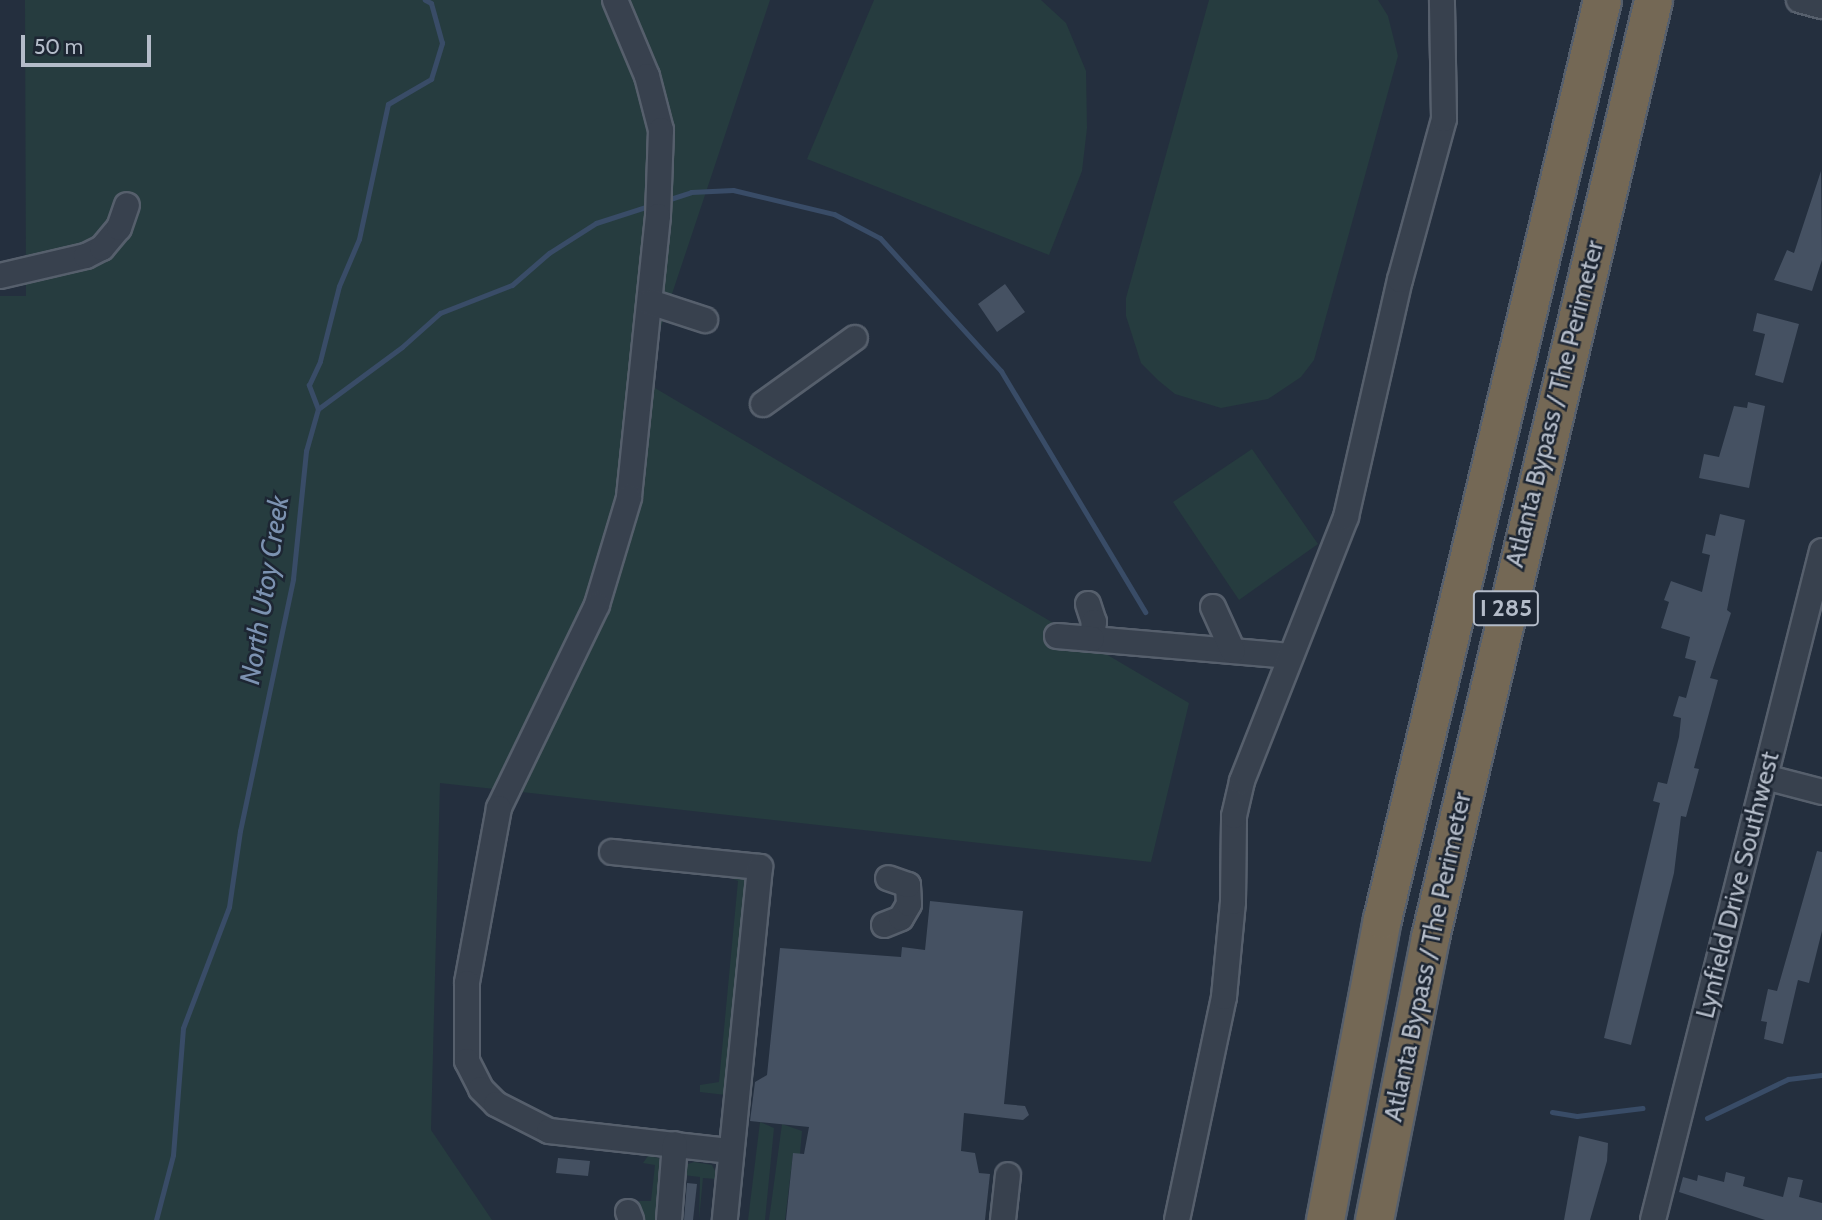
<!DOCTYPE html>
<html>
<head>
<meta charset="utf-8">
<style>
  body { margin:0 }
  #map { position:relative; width:1822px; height:1220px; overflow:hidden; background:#242f3e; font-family:Cabin,sans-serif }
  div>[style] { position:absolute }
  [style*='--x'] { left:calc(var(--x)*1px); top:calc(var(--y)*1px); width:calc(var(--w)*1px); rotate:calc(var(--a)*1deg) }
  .green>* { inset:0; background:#263c3f }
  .stream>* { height:5px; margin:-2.5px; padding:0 2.5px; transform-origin:2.5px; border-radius:2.5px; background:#394c67 }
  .building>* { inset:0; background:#455162 }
  .roads { filter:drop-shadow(2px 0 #565f6c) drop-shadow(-2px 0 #565f6c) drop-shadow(0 2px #565f6c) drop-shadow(0 -2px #565f6c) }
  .minor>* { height:24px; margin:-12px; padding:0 12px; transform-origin:12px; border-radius:12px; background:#38414e }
  .highway>* { height:37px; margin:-18.5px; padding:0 18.5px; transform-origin:18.5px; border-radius:18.5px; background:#746855 }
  span { translate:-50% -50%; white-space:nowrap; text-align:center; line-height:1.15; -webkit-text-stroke:5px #1d2633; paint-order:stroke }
  .shield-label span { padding:2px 5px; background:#1d2633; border:2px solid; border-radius:5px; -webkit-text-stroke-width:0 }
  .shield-label { font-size:24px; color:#b4bcc9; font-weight:700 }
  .street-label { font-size:26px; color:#b4bcc9 }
  .water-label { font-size:28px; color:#7c92b1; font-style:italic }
  .scale { position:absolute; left:21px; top:35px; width:130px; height:32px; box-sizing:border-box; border:4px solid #b4bcc9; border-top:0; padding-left:9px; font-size:21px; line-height:24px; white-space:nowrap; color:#b4bcc9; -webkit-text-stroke:5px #1d2633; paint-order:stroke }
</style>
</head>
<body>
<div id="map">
  <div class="green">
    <i style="clip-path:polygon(25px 0,770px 0,643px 381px,1189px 703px,1151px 862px,440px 783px,431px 1130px,492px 1220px,0 1220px,0 296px,26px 296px)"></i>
    <i style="clip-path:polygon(874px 0,1041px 0,1066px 23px,1086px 71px,1087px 128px,1082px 171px,1049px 255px,807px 159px)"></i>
    <i style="clip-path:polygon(1209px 0,1378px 0,1388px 16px,1398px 56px,1314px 360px,1301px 377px,1268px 399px,1221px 408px,1175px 394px,1159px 381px,1141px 363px,1126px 316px,1126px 298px)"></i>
    <i style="clip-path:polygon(1252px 449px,1318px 544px,1239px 600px,1173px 502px)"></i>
    <i style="clip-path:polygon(724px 875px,747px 879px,726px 1095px,700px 1092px,700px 1085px,719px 1082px,738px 881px)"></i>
    <i style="clip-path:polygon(760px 1122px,774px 1128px,765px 1220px,748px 1220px)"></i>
    <i style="clip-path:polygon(782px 1124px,802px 1131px,800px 1154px,793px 1154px,785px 1220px,769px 1220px)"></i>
    <i style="clip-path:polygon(648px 1156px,659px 1158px,661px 1165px,656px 1220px,638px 1220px,639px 1201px,651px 1201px,655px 1165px,643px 1163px)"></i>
    <i style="clip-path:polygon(694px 1162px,712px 1165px,717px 1175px,716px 1179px,703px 1178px,699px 1220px,700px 1177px,683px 1175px,685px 1165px)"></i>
  </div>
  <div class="stream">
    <i style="--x:664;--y:201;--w:28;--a:-18"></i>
    <i style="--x:691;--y:192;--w:42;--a:-2.7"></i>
    <i style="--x:733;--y:190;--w:104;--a:13.4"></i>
    <i style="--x:834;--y:214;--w:52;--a:27.6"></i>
    <i style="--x:880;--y:238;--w:180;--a:47.7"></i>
    <i style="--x:1001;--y:371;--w:281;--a:59.1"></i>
    <i style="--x:318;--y:409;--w:104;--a:-36.4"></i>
    <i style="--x:402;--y:347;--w:51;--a:-41.8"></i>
    <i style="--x:440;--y:313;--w:77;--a:-21.3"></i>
    <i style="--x:512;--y:285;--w:49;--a:-40.9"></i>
    <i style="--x:549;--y:253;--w:56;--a:-32.6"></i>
    <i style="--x:596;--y:223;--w:59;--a:-17.8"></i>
    <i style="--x:1552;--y:1112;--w:25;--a:9"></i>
    <i style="--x:1577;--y:1116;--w:66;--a:-6.9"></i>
    <i style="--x:1707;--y:1118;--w:90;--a:-25.7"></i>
    <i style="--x:1788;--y:1079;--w:34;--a:-7"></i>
    <i style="--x:156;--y:1220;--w:67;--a:-75.3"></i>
    <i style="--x:173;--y:1155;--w:127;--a:-85.5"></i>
    <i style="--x:183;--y:1028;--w:129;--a:-69.2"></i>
    <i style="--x:229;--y:907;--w:77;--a:-81.8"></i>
    <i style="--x:240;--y:831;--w:258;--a:-78.1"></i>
    <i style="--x:293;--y:579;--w:129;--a:-84.2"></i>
    <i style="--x:306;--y:451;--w:44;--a:-74.1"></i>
    <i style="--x:318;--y:409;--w:26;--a:-111"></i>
    <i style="--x:309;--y:385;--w:26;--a:-65"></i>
    <i style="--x:320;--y:361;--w:77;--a:-75.8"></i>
    <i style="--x:339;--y:286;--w:51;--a:-66.9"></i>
    <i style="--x:359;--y:239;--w:138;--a:-77.9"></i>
    <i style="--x:388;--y:104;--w:50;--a:-30.2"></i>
    <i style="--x:431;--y:79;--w:38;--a:-73"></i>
    <i style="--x:442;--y:43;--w:41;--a:-105.4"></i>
    <i style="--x:431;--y:3;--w:7;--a:-153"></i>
  </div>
  <div class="building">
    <i style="clip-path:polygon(1821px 171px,1822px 260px,1812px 291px,1774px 280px,1787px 250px,1794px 253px)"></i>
    <i style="clip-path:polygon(1005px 284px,1025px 312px,997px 332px,978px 304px)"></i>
    <i style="clip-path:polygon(1757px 313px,1799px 324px,1783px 383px,1755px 375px,1765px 334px,1753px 331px)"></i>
    <i style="clip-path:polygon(1748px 402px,1765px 406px,1749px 488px,1699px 478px,1704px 454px,1719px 457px,1734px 406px,1747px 408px)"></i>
    <i style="clip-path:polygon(1720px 514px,1745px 520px,1727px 610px,1731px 613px,1710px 678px,1718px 680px,1694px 768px,1699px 769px,1686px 817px,1681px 816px,1674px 873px,1631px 1045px,1604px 1038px,1660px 803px,1653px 801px,1658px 782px,1667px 784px,1679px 737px,1681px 718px,1673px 716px,1679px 696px,1686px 698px,1696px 661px,1685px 658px,1690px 637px,1661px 628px,1669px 602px,1664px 600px,1671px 581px,1702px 592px,1710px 555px,1702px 553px,1706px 534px,1715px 536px)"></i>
    <i style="clip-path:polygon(1817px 851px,1822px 852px,1822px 931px,1809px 983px,1798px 980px,1783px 1044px,1764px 1039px,1767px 1022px,1761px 1021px,1768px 989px,1777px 991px)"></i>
    <i style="clip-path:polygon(930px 901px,1023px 911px,1004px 1104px,1025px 1106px,1029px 1115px,1023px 1120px,964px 1113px,961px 1151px,975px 1153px,979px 1173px,990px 1174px,985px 1220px,786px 1220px,793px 1153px,804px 1154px,809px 1127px,750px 1121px,755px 1082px,767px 1075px,780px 948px,901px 957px,902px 947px,925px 950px)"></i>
    <i style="clip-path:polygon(1579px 1136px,1608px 1143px,1607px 1161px,1590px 1220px,1564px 1220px)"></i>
    <i style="clip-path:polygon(558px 1158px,590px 1161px,588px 1176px,556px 1173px)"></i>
    <i style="clip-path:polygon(1726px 1172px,1745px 1177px,1743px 1186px,1783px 1197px,1788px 1177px,1803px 1180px,1799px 1197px,1822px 1203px,1822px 1220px,1765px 1220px,1679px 1192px,1683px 1177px,1697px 1181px,1698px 1175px,1724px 1182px)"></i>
    <i style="clip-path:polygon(687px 1183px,697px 1184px,693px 1220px,684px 1220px)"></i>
  </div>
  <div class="roads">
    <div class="minor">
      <i style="--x:615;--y:0;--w:82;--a:67.2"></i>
      <i style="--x:647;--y:76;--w:56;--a:75.5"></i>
      <i style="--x:661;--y:130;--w:86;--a:92"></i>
      <i style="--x:658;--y:216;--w:283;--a:95.9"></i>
      <i style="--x:629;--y:498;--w:112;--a:106.7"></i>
      <i style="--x:597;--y:605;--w:225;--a:115.8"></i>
      <i style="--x:499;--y:808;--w:178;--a:100.4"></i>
      <i style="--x:467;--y:983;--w:78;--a:90"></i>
      <i style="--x:467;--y:1061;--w:31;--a:63"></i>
      <i style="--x:481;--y:1089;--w:21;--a:45"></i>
      <i style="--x:496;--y:1104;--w:59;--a:27"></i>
      <i style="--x:549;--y:1131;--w:183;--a:6.3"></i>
      <i style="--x:1799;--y:0;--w:24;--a:15"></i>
      <i style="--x:0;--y:276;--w:88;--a:-13.1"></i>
      <i style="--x:86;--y:256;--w:18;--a:-27"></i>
      <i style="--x:102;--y:248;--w:26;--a:-50"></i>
      <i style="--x:119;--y:228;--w:24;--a:-71"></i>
      <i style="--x:650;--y:302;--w:58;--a:18.1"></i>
      <i style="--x:763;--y:404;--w:113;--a:-35.7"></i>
      <i style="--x:1088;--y:604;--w:19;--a:72"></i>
      <i style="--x:1094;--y:622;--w:17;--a:97"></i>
      <i style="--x:1092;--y:639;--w:199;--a:4.9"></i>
      <i style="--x:1213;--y:607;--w:48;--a:65.6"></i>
      <i style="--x:1057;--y:636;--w:35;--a:5"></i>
      <i style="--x:1765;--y:777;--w:59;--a:14.7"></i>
      <i style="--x:612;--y:852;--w:149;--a:5.8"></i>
      <i style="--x:760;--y:867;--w:355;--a:95.7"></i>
      <i style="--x:884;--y:925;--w:18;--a:-22"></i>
      <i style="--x:901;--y:918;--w:16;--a:-60"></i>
      <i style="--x:909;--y:904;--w:19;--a:-93"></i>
      <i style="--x:908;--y:885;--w:21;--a:-161"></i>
      <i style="--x:628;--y:1212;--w:9;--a:69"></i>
      <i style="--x:669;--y:1220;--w:76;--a:-85.5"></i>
      <i style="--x:1003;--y:1220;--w:45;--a:-83.7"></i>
      <i style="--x:1177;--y:1220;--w:228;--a:-78.1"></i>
      <i style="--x:1224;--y:997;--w:95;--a:-84.6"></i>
      <i style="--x:1233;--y:902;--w:86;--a:-89.3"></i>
      <i style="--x:1234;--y:816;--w:36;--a:-77"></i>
      <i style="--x:1242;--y:781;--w:284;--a:-68.5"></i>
      <i style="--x:1346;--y:517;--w:243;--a:-77.2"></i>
      <i style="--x:1400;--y:280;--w:167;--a:-74.7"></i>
      <i style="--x:1444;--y:119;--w:119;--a:-91"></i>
      <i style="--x:1653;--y:1220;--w:690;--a:-75.82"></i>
    </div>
    <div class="highway">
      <i style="--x:1325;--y:1220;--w:306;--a:-79.3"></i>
      <i style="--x:1382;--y:919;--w:945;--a:-76.54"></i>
      <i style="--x:1374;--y:1220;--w:288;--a:-78.8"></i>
      <i style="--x:1430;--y:937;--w:963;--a:-76.61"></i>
    </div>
  </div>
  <div class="shield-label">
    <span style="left:1506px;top:608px">I 285</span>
  </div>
  <div class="street-label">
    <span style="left:1555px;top:404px;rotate:-76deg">Atlanta Bypass / The Perimeter</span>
    <span style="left:1738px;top:885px;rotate:-76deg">Lynfield Drive Southwest</span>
    <span style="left:1428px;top:957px;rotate:-78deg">Atlanta Bypass / The Perimeter</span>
  </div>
  <div class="water-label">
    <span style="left:264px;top:590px;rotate:-81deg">North Utoy Creek</span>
  </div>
  <div class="scale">50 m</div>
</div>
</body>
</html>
